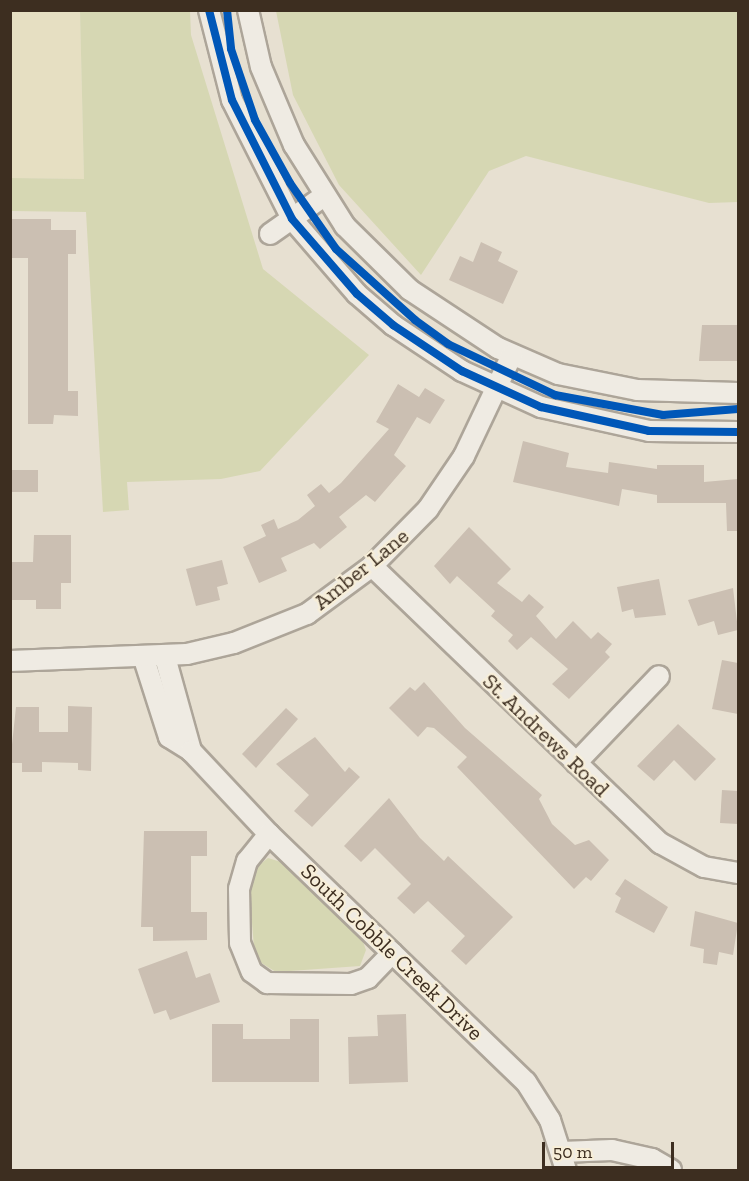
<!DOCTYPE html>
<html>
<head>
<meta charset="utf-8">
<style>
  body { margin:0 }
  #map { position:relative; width:749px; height:1181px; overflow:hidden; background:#e7e0d1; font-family:"Zilla Slab",serif }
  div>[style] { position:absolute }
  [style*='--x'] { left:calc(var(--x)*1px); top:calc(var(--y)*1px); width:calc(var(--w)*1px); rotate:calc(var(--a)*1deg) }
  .farmland>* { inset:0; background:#e6dfc2 }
  .green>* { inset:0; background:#d6d7b3 }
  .building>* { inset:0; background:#cbbfb2 }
  .roads { filter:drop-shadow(2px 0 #ada599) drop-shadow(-2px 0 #ada599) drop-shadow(0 2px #ada599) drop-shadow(0 -2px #ada599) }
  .minor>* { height:20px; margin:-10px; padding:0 10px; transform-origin:10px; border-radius:10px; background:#efebe3 }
  .cycleway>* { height:8px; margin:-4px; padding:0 4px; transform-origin:4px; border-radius:4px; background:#0057b8 }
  span { translate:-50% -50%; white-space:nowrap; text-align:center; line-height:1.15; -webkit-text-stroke:4.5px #f7eed8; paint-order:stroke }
  .street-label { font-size:22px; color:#3d2e20 }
  .frame { position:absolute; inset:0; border:12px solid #3d2e20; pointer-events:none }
  .scale { position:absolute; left:542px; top:1142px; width:132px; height:27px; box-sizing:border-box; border:3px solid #3d2e20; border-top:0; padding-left:8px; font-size:18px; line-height:21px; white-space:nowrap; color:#3d2e20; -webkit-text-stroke:4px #f7eed8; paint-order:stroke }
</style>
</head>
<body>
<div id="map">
  <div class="farmland">
    <i style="clip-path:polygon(11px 11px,80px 11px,84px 179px,11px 178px)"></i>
  </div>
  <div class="green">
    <i style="clip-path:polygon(80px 11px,190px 11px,191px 35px,263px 269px,369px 355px,260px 471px,221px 479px,127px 482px,129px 510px,103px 512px,86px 212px,11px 211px,11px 178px,84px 179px)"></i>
    <i style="clip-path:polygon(276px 11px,738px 11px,738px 202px,709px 203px,526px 156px,489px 171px,421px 275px,339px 185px,293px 95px)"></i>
    <i style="clip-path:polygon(268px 858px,281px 862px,362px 939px,366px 950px,360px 966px,276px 972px,255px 959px,249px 887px,254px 869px)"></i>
  </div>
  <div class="building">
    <i style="clip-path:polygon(10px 219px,51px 219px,51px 230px,76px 230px,76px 254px,68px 254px,68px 391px,78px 391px,78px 416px,54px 415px,53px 424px,28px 424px,28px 258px,10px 258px)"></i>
    <i style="clip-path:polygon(481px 242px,502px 252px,498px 261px,518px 271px,503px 304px,449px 280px,460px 256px,473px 262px)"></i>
    <i style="clip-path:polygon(702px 325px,738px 325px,738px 361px,699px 361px)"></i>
    <i style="clip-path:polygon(398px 384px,419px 397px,425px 388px,445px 400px,430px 424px,417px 417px,394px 455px,406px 466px,375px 502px,366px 495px,339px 517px,347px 527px,320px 549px,314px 543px,281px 558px,287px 571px,259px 583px,243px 547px,266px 536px,261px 525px,274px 519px,278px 529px,298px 520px,315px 506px,307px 495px,321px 484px,329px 493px,341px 483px,389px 429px,376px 422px)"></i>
    <i style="clip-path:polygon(523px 441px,569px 453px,566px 467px,608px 473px,609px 462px,657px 469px,657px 465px,704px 465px,704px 482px,738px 479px,738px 531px,727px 531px,726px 503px,657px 503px,657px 495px,622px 489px,619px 506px,513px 482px)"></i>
    <i style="clip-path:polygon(10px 470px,38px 470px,38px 492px,10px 492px)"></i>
    <i style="clip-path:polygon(469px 527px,511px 569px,497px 583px,522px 602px,529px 594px,544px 607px,536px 616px,556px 639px,573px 621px,591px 639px,598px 632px,612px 644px,605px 652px,610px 657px,569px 699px,552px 684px,568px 669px,531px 637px,517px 650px,508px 641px,513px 635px,491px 616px,495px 611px,457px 576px,450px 584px,434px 566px)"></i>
    <i style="clip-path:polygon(34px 535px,71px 535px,71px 583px,61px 583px,61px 609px,36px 609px,36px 600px,10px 600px,10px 562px,33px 562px)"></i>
    <i style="clip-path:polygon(222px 560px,228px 584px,217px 587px,220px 600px,196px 606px,186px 569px)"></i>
    <i style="clip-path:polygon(659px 579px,666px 615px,635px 618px,633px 609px,622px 612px,617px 587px)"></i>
    <i style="clip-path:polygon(733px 588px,738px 630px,718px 635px,714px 621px,698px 626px,688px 600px)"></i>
    <i style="clip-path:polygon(722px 660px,738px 663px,738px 714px,712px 709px)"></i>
    <i style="clip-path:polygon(424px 682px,465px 728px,542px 795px,539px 799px,552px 824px,575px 845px,589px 840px,609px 860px,591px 881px,586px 877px,574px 889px,457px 767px,467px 757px,434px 728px,427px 727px,418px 737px,389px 708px,410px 687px,415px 691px)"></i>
    <i style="clip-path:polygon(68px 706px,92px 707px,91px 771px,78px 770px,78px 763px,42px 762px,42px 772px,22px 772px,22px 763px,10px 763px,16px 707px,39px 707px,39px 732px,68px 732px)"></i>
    <i style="clip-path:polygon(286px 708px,298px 719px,256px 768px,242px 754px)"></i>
    <i style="clip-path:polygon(678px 724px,716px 759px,695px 781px,674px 760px,654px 781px,637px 766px)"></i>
    <i style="clip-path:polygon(315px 737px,345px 772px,349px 767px,360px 777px,312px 827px,294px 811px,309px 795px,276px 764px)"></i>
    <i style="clip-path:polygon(722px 790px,738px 791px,738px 824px,720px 823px)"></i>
    <i style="clip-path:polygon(389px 798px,420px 838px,444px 861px,448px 856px,513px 917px,466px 965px,451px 951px,465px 936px,428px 901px,414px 914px,397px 898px,411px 884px,375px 848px,361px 862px,344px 846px)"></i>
    <i style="clip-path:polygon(144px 831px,207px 831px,207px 856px,191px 856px,191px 912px,207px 912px,207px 940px,153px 941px,153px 927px,141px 927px)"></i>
    <i style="clip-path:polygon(625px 879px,668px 907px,654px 933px,615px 912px,621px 898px,615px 894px)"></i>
    <i style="clip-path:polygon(695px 911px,738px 923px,733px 955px,719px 952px,717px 965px,703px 963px,704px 949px,690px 946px)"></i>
    <i style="clip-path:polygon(187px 951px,196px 978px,210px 973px,220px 1002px,170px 1020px,166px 1010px,154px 1014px,138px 969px)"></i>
    <i style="clip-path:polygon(406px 1014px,408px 1082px,349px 1084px,348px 1037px,378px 1036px,377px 1015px)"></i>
    <i style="clip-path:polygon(290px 1019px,319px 1019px,319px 1082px,212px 1082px,212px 1024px,243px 1024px,243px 1039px,290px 1039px)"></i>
  </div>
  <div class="roads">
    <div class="minor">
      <i style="--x:209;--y:10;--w:93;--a:75.7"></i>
      <i style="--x:232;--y:100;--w:133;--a:63.2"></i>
      <i style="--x:292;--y:219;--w:99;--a:49.1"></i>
      <i style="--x:357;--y:294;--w:48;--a:40.7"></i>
      <i style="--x:393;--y:325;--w:83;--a:33.7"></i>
      <i style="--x:462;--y:371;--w:87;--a:24.5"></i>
      <i style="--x:541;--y:407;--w:111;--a:12.5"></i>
      <i style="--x:649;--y:431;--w:89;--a:0.6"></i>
      <i style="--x:248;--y:10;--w:58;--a:77.2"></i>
      <i style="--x:261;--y:67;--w:85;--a:67.1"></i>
      <i style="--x:294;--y:145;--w:96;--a:57.8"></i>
      <i style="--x:345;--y:226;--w:91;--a:44.6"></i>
      <i style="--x:410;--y:290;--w:105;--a:33.4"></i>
      <i style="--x:498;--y:348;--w:65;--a:23.4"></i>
      <i style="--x:558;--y:374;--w:81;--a:11.4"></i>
      <i style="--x:637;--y:390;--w:101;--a:1.7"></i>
      <i style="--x:270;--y:234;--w:66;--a:-35.1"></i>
      <i style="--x:372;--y:566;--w:400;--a:43.9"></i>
      <i style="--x:660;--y:843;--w:50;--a:28.6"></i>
      <i style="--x:704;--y:867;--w:35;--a:10"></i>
      <i style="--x:165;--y:657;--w:98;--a:74.5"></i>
      <i style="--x:144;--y:659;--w:82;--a:72.2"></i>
      <i style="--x:169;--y:737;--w:26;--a:32"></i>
      <i style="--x:191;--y:751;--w:114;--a:46.8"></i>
      <i style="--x:269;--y:834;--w:357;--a:44"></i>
      <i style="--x:526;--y:1082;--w:45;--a:57.7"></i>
      <i style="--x:550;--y:1120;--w:52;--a:72.3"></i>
      <i style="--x:10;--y:661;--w:177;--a:-2.3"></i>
      <i style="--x:187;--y:654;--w:48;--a:-13.2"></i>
      <i style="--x:234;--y:643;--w:79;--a:-21.7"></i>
      <i style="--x:307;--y:614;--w:81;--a:-36.4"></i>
      <i style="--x:372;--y:566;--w:80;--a:-45.5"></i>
      <i style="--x:428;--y:509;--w:64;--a:-55.8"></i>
      <i style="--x:464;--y:456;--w:112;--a:-64.6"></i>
      <i style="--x:576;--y:763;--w:120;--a:-46.3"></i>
      <i style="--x:269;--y:834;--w:35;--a:129"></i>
      <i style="--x:247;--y:861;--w:29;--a:106"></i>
      <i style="--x:239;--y:889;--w:54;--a:88.9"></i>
      <i style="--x:240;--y:943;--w:31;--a:68"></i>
      <i style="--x:252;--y:972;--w:19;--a:36"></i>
      <i style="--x:267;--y:983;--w:84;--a:0.7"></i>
      <i style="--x:351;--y:984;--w:18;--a:-19"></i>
      <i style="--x:368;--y:978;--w:35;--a:-46"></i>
      <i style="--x:562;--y:1152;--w:50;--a:-2.3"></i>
      <i style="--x:612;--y:1150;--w:41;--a:12.7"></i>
      <i style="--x:652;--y:1159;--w:22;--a:30"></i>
    </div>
  </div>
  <div class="cycleway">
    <i style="--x:209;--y:10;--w:93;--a:75.7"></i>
    <i style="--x:232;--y:100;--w:133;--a:63.2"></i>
    <i style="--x:292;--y:219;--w:99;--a:49.1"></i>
    <i style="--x:357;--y:294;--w:48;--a:40.7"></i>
    <i style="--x:393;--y:325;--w:83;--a:33.7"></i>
    <i style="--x:462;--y:371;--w:87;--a:24.5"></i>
    <i style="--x:541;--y:407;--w:111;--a:12.5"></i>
    <i style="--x:649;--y:431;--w:89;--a:0.6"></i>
    <i style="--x:227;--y:10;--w:39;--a:84"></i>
    <i style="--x:231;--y:49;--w:75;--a:71.3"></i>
    <i style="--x:255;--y:120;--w:72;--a:60.9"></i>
    <i style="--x:290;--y:183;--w:80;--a:55.1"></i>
    <i style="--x:336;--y:249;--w:106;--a:41.9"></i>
    <i style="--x:415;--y:320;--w:41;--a:36"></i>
    <i style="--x:448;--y:344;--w:119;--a:25.5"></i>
    <i style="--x:555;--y:395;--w:110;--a:10.5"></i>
    <i style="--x:663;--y:415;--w:75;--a:-4.6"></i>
  </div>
  <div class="street-label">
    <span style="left:361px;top:569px;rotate:-39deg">Amber Lane</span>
    <span style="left:546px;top:735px;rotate:44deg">St. Andrews Road</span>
    <span style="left:392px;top:952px;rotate:44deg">South Cobble Creek Drive</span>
  </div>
  <div class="frame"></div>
  <div class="scale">50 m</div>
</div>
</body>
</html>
